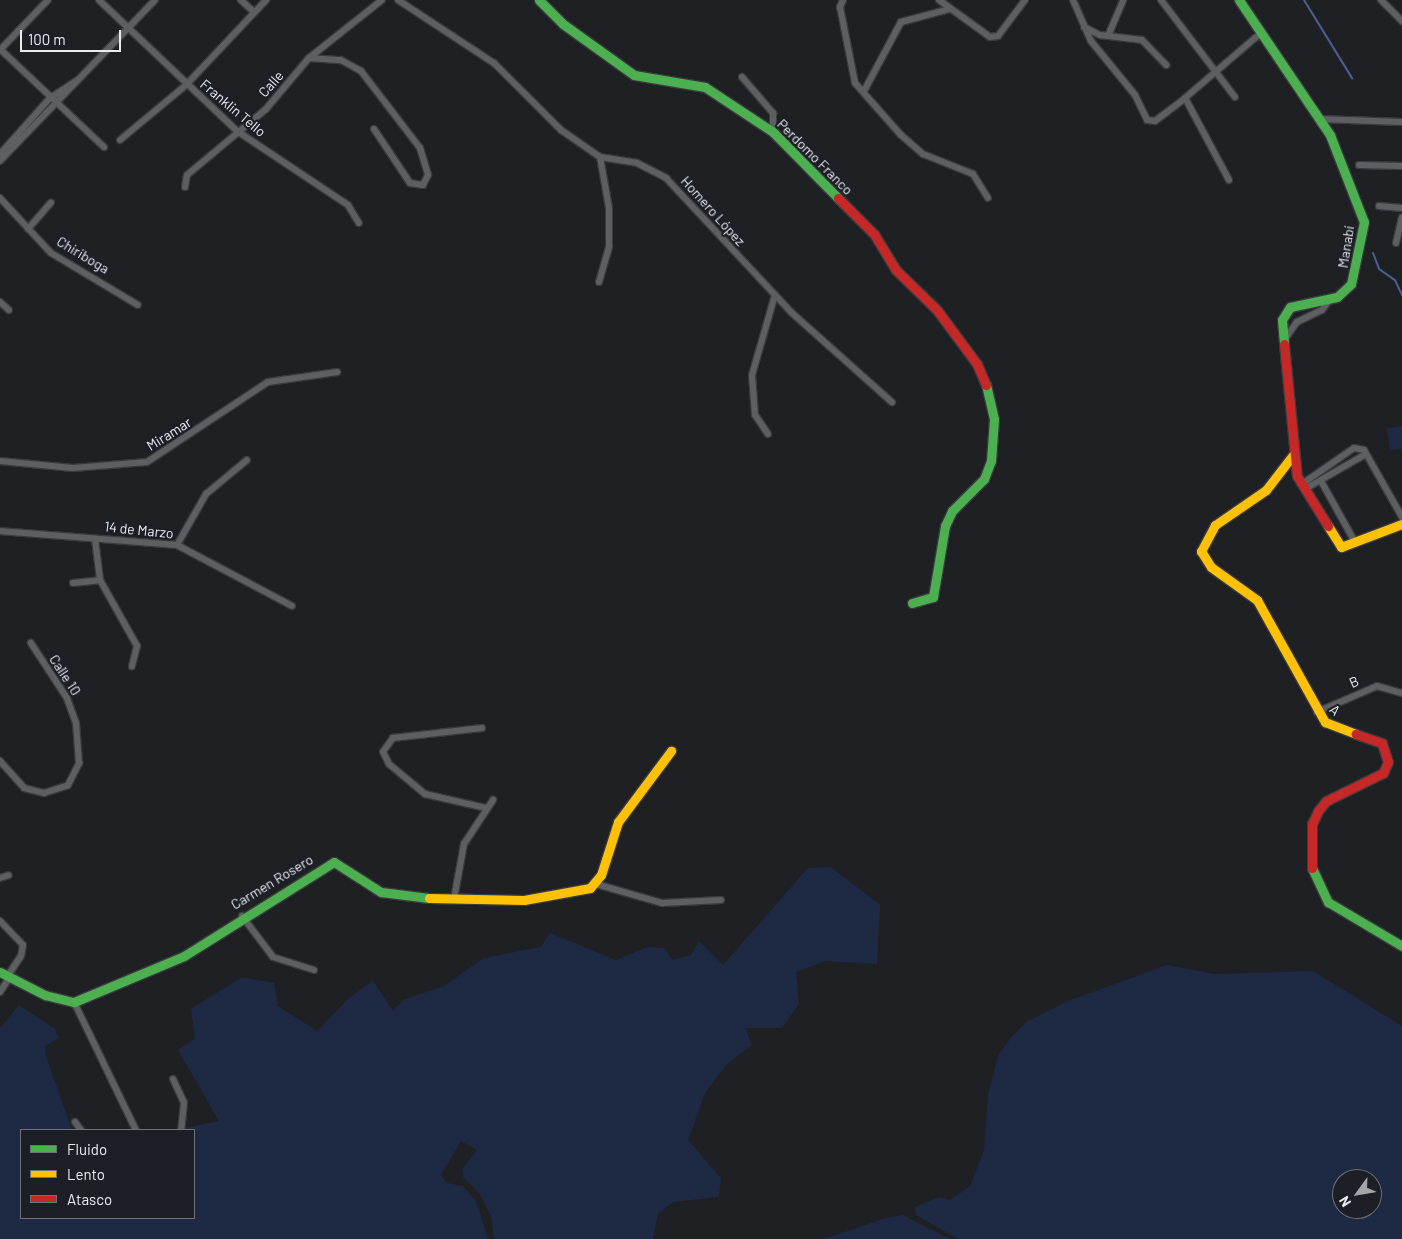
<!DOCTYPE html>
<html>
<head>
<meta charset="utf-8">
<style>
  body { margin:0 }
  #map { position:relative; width:1402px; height:1239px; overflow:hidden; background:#1e2024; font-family:Barlow,sans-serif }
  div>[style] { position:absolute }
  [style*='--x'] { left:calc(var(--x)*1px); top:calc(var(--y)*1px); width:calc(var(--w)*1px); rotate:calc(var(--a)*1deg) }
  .green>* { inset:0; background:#1e2944 }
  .stream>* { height:2px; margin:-1px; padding:0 1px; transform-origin:1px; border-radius:1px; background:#4a6093 }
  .roads { filter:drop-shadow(1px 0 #3a3b3e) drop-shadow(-1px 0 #3a3b3e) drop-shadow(0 1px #3a3b3e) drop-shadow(0 -1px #3a3b3e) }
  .street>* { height:6px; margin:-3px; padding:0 3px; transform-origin:3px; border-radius:3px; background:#5e5f62 }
  .fast>* { height:9px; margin:-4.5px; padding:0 4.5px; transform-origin:4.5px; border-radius:4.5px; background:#4caf50 }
  .slow>* { height:9px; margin:-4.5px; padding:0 4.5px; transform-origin:4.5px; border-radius:4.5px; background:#ffc107 }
  .jam>* { height:9px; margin:-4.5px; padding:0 4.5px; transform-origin:4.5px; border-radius:4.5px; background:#c62828 }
  span { translate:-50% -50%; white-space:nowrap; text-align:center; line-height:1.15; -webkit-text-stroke:4.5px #1c1f26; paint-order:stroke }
  .street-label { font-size:14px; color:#eaecf1 }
  .legend { position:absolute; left:20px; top:1129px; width:175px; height:90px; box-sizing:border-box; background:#1c1f26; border:1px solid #6e7177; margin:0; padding:6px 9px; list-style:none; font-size:15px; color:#eaecf1 }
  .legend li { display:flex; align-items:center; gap:10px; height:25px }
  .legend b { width:25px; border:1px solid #6e7177 }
  .north { position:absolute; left:1332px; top:1169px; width:50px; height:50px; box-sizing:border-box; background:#1c1f26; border:1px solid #6e7177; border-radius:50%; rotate:238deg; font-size:14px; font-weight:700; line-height:20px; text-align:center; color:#eaecf1 }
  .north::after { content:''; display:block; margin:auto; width:18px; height:22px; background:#a3a5a9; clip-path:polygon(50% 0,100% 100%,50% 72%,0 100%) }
  .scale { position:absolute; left:20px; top:30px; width:101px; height:22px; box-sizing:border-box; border:2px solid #eaecf1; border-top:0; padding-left:6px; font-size:15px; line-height:18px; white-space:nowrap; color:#eaecf1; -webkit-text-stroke:4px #1c1f26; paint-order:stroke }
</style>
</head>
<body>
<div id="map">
  <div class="green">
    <i style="clip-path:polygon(1402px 426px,1402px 449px,1390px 450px,1387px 428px)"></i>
    <i style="clip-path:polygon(831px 867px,880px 905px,877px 964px,825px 961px,796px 972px,799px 1004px,782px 1028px,745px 1028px,752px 1045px,727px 1064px,705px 1093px,688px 1140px,721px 1178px,719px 1197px,673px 1202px,658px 1214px,653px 1239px,494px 1239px,491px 1216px,479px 1193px,463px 1177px,462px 1169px,477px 1150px,461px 1141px,441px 1175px,447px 1183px,463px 1186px,476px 1201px,488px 1239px,0 1239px,0 1028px,19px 1005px,55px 1029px,59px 1038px,45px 1046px,45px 1053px,72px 1130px,21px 1130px,21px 1218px,194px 1218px,194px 1130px,184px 1128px,219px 1121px,178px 1050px,195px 1039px,191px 1009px,242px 977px,274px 983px,278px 1006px,317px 1031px,349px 998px,373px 981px,393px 1011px,403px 1000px,444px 986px,484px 958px,541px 947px,550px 933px,616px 960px,647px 947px,664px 948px,673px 960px,691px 955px,699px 941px,723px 965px,808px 868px)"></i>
    <i style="clip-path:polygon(evenodd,1167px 965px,1214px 974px,1313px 971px,1402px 1026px,1402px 1239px,958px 1239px,916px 1215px,915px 1207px,939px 1197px,950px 1200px,970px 1186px,984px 1150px,988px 1094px,999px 1054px,1012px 1036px,1028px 1021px,1068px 1001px,1167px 965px,1342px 1179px,1372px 1179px,1372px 1209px,1342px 1209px,1342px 1179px)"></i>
    <i style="clip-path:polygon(903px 1215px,950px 1239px,824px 1239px,886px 1218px)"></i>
  </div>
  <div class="stream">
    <i style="--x:1304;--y:0;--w:92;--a:58.4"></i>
    <i style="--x:1373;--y:253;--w:17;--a:69"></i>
    <i style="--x:1379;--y:269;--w:19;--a:35"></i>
    <i style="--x:1395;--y:280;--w:17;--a:65"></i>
  </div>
  <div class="roads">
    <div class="street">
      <i style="--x:99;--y:0;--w:190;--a:43.5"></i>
      <i style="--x:237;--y:131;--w:133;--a:33.7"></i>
      <i style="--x:348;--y:205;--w:21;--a:59"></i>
      <i style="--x:241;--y:0;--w:18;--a:43"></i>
      <i style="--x:398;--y:0;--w:115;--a:33.3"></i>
      <i style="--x:494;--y:63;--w:95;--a:45"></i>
      <i style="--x:561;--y:130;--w:47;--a:34.7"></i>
      <i style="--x:600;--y:157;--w:37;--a:9"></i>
      <i style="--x:637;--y:163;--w:33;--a:27"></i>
      <i style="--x:666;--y:178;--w:185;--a:47"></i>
      <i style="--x:792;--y:313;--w:134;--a:41.7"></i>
      <i style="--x:843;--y:0;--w:8;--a:113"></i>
      <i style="--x:840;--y:7;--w:77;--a:78.8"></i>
      <i style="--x:855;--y:83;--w:69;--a:48.5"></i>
      <i style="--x:901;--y:135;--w:29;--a:41"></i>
      <i style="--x:923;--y:154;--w:54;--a:21.8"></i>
      <i style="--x:973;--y:174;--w:28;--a:58"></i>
      <i style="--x:939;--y:0;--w:63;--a:36"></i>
      <i style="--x:990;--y:37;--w:8;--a:-7"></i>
      <i style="--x:998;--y:36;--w:45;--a:-53.1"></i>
      <i style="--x:1073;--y:0;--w:45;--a:66.3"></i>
      <i style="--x:1091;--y:41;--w:70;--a:50.8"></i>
      <i style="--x:1135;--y:95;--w:28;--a:64"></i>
      <i style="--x:1147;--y:120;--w:8;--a:7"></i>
      <i style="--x:1155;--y:121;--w:38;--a:-37"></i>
      <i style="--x:1161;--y:0;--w:122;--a:52.7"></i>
      <i style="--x:1381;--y:0;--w:30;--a:45"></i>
      <i style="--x:1084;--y:27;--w:18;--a:27"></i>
      <i style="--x:1100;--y:35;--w:42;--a:6.8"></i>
      <i style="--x:1142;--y:40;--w:35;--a:46"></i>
      <i style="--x:1108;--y:36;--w:39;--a:-67"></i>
      <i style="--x:0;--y:49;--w:143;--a:43.3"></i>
      <i style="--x:0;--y:50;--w:69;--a:-46.2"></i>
      <i style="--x:309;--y:58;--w:32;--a:4"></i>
      <i style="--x:341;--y:60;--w:23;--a:29"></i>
      <i style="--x:361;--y:71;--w:97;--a:52.5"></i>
      <i style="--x:420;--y:148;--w:28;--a:73"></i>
      <i style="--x:428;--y:175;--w:11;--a:117"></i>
      <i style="--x:423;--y:185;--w:13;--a:-171"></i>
      <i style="--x:410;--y:183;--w:65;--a:-123.7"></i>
      <i style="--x:742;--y:77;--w:48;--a:49.3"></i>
      <i style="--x:773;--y:113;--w:19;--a:90"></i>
      <i style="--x:864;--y:91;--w:78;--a:-61.8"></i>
      <i style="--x:901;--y:22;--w:51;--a:-14.9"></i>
      <i style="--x:1319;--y:119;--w:83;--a:2.1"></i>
      <i style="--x:120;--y:140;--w:86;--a:-39.8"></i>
      <i style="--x:186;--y:85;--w:117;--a:-46.7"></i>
      <i style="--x:0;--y:154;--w:75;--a:-48.2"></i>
      <i style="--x:50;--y:98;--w:33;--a:-33"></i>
      <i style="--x:0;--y:161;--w:223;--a:-46.1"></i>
      <i style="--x:1359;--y:165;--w:43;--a:1.3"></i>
      <i style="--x:1229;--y:180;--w:93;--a:-118.2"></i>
      <i style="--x:1185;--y:98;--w:101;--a:-40.6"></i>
      <i style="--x:185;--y:187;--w:12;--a:-81"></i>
      <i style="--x:187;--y:175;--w:103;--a:-39.9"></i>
      <i style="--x:266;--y:109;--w:67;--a:-49.9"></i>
      <i style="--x:309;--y:58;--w:93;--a:-38.5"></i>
      <i style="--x:0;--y:198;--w:75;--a:47.2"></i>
      <i style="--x:51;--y:253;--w:101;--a:30.9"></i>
      <i style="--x:1379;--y:206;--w:23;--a:5"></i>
      <i style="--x:28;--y:229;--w:35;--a:-49"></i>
      <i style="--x:1396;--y:243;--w:26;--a:-77"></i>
      <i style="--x:599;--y:282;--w:37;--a:-74"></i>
      <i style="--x:609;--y:246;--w:38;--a:-90"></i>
      <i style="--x:609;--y:208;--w:52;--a:-100"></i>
      <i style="--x:0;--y:302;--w:12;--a:42"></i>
      <i style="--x:1285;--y:339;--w:21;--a:-55"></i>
      <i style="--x:1297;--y:322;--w:28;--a:-26"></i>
      <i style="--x:1322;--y:310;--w:15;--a:-53"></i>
      <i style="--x:768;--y:434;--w:23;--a:-124"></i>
      <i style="--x:755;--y:415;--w:40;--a:-94.3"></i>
      <i style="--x:752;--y:375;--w:83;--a:-74"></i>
      <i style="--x:0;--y:461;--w:73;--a:5.5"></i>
      <i style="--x:73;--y:468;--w:74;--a:-4.6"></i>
      <i style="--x:147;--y:462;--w:145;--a:-33.5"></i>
      <i style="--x:268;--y:382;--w:70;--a:-8.2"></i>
      <i style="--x:1321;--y:481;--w:72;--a:60.9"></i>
      <i style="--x:1302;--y:484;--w:63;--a:-34.7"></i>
      <i style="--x:1354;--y:448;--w:10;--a:11"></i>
      <i style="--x:1364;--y:450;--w:77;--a:60.4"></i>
      <i style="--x:1305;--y:489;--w:70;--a:-29.8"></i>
      <i style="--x:0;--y:531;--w:178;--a:4.5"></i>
      <i style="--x:177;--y:545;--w:130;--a:27.9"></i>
      <i style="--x:95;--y:539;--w:41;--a:83"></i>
      <i style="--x:100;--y:580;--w:76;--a:60.7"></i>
      <i style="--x:137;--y:646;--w:21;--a:104"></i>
      <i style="--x:177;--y:545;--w:59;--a:-60.4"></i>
      <i style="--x:206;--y:494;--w:53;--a:-39.7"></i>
      <i style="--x:73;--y:583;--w:27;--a:-6"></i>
      <i style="--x:1317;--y:712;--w:65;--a:-23.4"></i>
      <i style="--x:1377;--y:686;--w:26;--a:16"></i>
      <i style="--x:482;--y:728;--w:90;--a:173.6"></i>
      <i style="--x:393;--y:738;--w:17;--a:126"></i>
      <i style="--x:383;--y:752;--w:13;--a:63"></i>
      <i style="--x:389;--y:764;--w:47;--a:39.8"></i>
      <i style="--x:425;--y:794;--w:63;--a:12.9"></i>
      <i style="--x:0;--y:761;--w:36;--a:48"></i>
      <i style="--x:24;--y:788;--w:21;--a:14"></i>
      <i style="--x:44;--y:793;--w:25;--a:-18"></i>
      <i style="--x:68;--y:785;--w:25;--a:-63"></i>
      <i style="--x:79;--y:763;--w:40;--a:-94.3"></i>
      <i style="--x:76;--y:723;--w:27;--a:-110"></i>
      <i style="--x:67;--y:698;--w:66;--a:-123.2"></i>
      <i style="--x:0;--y:878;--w:9;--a:-18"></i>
      <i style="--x:596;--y:884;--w:69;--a:16.1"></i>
      <i style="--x:662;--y:903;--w:59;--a:-2.9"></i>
      <i style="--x:454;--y:899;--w:56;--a:-79.7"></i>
      <i style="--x:464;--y:844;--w:53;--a:-56.6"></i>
      <i style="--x:242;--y:916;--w:51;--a:52.9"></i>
      <i style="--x:273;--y:957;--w:43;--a:17.6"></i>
      <i style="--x:0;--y:921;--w:33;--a:46"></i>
      <i style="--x:23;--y:945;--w:11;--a:100"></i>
      <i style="--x:21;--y:956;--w:25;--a:124"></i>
      <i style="--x:0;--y:992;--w:17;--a:-57"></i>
      <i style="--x:74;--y:1002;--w:142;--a:64.2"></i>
      <i style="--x:173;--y:1079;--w:26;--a:65"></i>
      <i style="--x:184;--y:1103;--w:27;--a:96"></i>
      <i style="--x:75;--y:1122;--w:10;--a:53"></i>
    </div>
    <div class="fast">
      <i style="--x:539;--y:0;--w:34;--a:45"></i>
      <i style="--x:563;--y:24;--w:87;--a:35.7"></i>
      <i style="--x:634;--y:75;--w:72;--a:9.6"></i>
      <i style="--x:705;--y:87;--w:82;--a:33.5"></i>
      <i style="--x:773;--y:132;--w:93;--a:45.4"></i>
      <i style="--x:1239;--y:0;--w:163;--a:56"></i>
      <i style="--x:1330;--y:135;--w:93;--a:68.7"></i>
      <i style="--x:1364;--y:222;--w:63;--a:101.8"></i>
      <i style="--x:1351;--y:284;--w:19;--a:137"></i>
      <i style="--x:1337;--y:297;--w:48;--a:168"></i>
      <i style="--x:1290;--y:307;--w:15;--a:122"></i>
      <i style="--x:1282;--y:320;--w:24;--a:85"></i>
      <i style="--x:912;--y:603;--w:22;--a:-16"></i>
      <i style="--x:933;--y:597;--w:72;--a:-80.4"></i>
      <i style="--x:945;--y:526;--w:17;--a:-65"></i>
      <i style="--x:952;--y:511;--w:45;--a:-45"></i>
      <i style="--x:984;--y:479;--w:19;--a:-69"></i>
      <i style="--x:991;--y:461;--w:42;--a:-85.9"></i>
      <i style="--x:994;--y:419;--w:35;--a:-103"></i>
      <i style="--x:1312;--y:868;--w:38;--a:65"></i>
      <i style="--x:1328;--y:902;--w:86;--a:30.7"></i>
      <i style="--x:0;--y:972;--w:51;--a:27.1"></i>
      <i style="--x:45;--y:995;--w:30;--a:14"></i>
      <i style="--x:74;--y:1002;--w:119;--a:-22.7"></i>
      <i style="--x:184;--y:956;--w:177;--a:-32.1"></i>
      <i style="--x:334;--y:862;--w:56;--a:32.6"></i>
      <i style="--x:381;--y:892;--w:48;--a:7.1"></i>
    </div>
    <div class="slow">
      <i style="--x:1293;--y:455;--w:44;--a:127.6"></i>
      <i style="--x:1266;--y:490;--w:62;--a:145.5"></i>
      <i style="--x:1215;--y:525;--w:30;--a:118"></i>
      <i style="--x:1201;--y:551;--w:19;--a:58"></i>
      <i style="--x:1211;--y:567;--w:57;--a:35.7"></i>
      <i style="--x:1257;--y:600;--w:140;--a:60.9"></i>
      <i style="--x:1325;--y:722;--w:33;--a:21"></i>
      <i style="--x:1328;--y:526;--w:25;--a:58"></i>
      <i style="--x:1341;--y:547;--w:65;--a:-20.7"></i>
      <i style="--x:429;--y:898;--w:95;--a:1.2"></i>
      <i style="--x:524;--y:900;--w:67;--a:-10.3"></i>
      <i style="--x:590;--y:888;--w:17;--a:-50"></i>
      <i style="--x:601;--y:875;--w:56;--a:-72.2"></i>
      <i style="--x:618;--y:822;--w:89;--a:-53.3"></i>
    </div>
    <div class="jam">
      <i style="--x:838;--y:198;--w:51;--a:45"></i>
      <i style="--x:874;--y:234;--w:42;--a:58.6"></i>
      <i style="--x:896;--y:270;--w:57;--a:44.3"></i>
      <i style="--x:937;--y:310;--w:67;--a:53.5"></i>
      <i style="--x:977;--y:364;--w:23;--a:67"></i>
      <i style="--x:1284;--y:344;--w:133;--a:84.4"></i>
      <i style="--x:1297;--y:476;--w:59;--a:58.2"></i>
      <i style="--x:1312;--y:868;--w:44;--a:-90"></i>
      <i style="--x:1312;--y:824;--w:14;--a:-65"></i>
      <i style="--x:1318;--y:811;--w:13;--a:-51"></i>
      <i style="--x:1326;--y:801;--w:64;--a:-26.2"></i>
      <i style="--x:1383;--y:773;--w:12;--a:-66"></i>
      <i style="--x:1388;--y:762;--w:20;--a:-108"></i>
      <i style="--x:1382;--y:743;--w:28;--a:-161"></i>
    </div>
  </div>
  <div class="street-label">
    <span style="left:271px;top:84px;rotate:-49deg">Calle</span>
    <span style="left:233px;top:108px;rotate:40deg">Franklin Tello</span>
    <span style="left:815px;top:157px;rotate:45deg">Perdomo Franco</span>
    <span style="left:713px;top:211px;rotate:48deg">Homero López</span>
    <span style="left:1346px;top:247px;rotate:-81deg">Manabí</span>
    <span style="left:83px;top:255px;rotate:31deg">Chiriboga</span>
    <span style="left:169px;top:434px;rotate:-32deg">Miramar</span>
    <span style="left:139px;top:530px;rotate:6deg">14 de Marzo</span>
    <span style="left:65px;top:675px;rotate:57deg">Calle 10</span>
    <span style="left:1354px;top:682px;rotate:-24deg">B</span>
    <span style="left:1335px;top:710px;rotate:43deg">A</span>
    <span style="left:272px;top:882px;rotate:-31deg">Carmen Rosero</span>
  </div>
  <ul class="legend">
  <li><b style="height:6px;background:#4caf50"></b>Fluido</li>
  <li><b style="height:6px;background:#ffc107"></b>Lento</li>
  <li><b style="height:6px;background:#c62828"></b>Atasco</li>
  </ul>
  <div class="north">N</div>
  <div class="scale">100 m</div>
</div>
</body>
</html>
